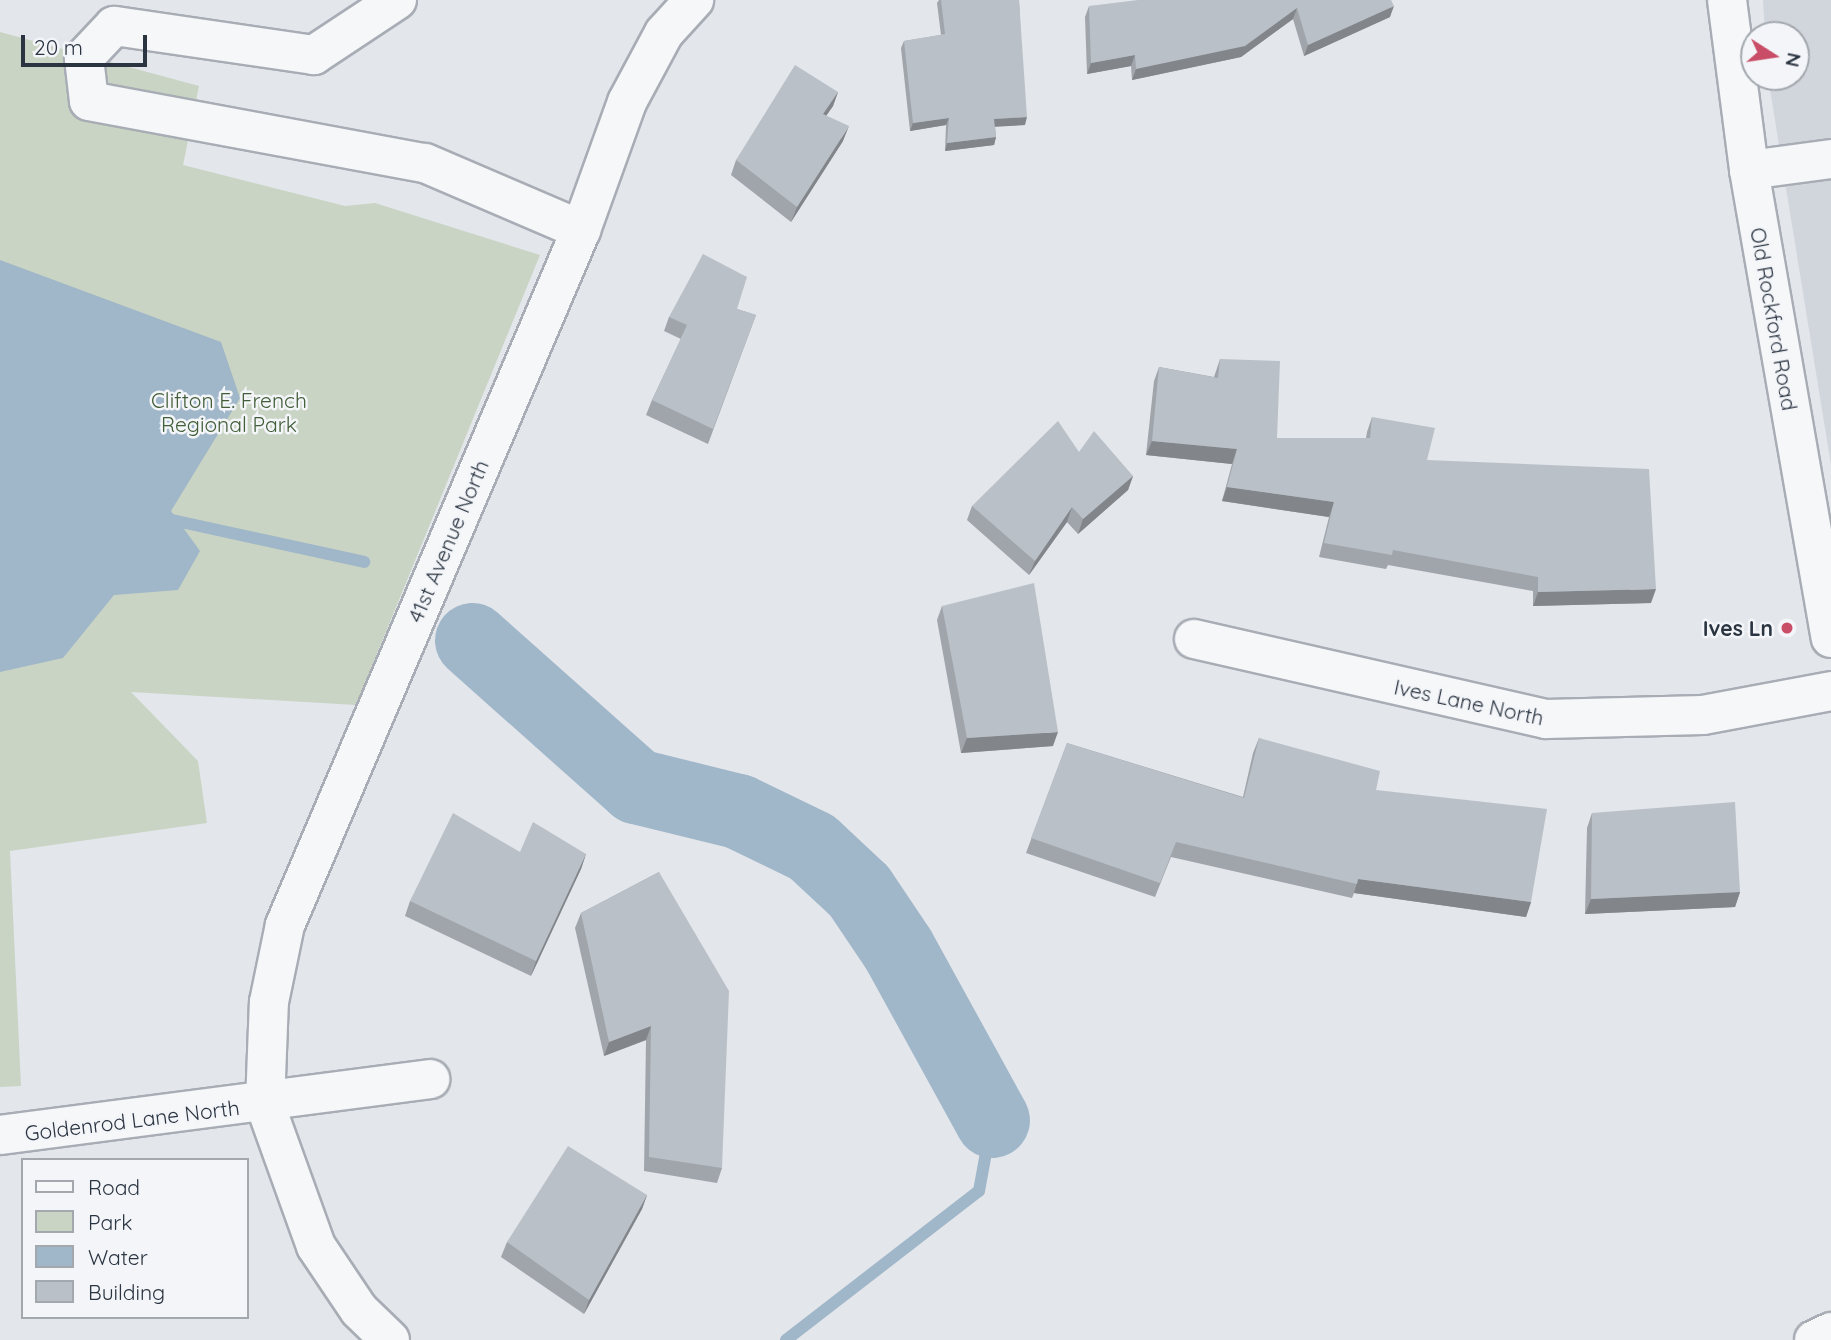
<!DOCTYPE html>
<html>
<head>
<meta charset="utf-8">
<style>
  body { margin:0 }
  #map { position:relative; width:1831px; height:1340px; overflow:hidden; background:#e3e6eb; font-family:Quicksand,sans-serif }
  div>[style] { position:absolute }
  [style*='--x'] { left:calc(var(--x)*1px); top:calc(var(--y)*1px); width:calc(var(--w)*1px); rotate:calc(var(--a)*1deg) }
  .built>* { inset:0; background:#d1d6dc }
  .green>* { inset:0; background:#c9d4c4 }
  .water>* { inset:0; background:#a0b6c9 }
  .stream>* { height:12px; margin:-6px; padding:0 6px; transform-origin:6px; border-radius:6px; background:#a0b6c9 }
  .river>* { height:75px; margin:-37.5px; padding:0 37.5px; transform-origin:37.5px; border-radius:37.5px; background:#a0b6c9 }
  .roads { filter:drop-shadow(2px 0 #a8adb5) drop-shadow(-2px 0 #a8adb5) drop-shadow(0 2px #a8adb5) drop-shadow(0 -2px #a8adb5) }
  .minor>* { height:38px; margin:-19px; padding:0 19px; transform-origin:19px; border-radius:19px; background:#f6f7f9 }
  .wall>* { inset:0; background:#a0a5ab }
  .shaded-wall>* { inset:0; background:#82868b }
  .building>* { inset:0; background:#bac0c7 }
  .dots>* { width:19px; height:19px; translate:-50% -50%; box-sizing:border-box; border:4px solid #f3f5f8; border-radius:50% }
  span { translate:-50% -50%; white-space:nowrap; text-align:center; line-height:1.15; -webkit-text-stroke:5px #f3f5f8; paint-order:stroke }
  .street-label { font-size:21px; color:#2b3542 }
  .park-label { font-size:21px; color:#425e39 }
  .poi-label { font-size:21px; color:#2b3542; font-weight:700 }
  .right { translate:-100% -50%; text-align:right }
  .legend { position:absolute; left:21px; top:1158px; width:228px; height:161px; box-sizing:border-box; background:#f3f5f8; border:2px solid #a3a8af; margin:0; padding:9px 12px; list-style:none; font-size:21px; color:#2b3542 }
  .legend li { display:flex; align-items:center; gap:14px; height:35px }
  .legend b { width:35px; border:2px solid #a3a8af }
  .north { position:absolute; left:1740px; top:21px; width:70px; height:70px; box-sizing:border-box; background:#f3f5f8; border:2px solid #a3a8af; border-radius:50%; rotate:102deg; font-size:19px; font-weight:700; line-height:28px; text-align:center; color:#2b3542 }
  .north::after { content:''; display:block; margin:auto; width:24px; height:32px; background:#ca4d68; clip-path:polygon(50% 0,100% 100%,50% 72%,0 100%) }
  .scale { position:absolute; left:21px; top:35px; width:126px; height:32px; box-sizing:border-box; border:4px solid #2b3542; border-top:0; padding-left:9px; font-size:21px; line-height:24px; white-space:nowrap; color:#2b3542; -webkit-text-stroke:5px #f3f5f8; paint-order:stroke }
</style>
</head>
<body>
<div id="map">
  <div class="built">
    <i style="clip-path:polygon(1763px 0,1831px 0,1831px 465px,1768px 77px,1796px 77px,1796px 35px,1765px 35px)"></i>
  </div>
  <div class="green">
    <i style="clip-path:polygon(0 32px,199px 86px,183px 165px,345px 206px,375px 203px,540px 255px,356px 705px,131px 692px,198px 761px,207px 823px,10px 851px,21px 1086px,0 1087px)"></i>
  </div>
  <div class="water">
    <i style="clip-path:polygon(0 260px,221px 342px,240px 398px,171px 511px,200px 551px,178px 590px,114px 595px,63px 658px,0 672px)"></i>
  </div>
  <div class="stream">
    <i style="--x:163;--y:518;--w:206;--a:12.3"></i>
    <i style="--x:786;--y:1340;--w:244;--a:-37.7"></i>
    <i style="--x:979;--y:1191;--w:72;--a:-79.6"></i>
  </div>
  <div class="river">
    <i style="--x:472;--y:640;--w:220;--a:41.7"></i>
    <i style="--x:636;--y:786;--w:105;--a:13.8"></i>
    <i style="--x:738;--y:811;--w:82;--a:25.9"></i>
    <i style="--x:812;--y:847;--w:64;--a:43.1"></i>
    <i style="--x:859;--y:891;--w:70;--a:56.1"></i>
    <i style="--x:898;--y:949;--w:195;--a:61.2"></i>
  </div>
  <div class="roads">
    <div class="minor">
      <i style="--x:397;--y:0;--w:100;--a:146.5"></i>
      <i style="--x:314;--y:55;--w:202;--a:-171.7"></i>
      <i style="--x:114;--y:26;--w:44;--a:133.2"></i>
      <i style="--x:84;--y:58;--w:43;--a:83.4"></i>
      <i style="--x:89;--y:101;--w:342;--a:10.5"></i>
      <i style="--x:425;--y:163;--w:170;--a:23.2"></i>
      <i style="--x:1727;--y:0;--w:171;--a:82.6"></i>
      <i style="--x:1749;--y:170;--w:475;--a:80.1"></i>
      <i style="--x:1749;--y:170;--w:83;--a:-7.6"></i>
      <i style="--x:1194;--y:639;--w:361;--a:12.8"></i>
      <i style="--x:1546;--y:719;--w:157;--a:-1.5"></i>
      <i style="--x:1703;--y:715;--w:130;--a:-10.6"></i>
      <i style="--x:0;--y:1135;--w:434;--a:-7.4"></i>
      <i style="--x:390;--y:1340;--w:43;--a:-135.9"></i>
      <i style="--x:359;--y:1310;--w:77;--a:-123.9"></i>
      <i style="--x:316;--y:1246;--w:151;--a:-109.8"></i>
      <i style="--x:265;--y:1104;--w:102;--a:-87.8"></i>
      <i style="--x:269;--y:1002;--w:79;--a:-78.3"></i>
      <i style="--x:285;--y:925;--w:755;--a:-66.93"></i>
      <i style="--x:581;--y:230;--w:136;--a:-70.2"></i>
      <i style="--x:627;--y:102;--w:78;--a:-61.8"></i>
      <i style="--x:664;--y:33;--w:45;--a:-47.7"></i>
      <i style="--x:1814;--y:1340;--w:19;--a:-25"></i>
    </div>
  </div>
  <div class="wall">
    <i style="clip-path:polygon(939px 0,1019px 0,1025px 125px,995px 126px,996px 137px,994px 145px,945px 151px,946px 125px,910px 131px,901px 48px,904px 41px,941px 35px,937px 3px)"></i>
    <i style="clip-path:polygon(1391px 0,1390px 17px,1304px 56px,1293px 19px,1241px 57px,1132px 80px,1131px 66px,1087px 74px,1085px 17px,1089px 6px)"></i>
    <i style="clip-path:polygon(838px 92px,833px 106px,826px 116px,843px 141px,791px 222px,731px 175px,736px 160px)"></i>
    <i style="clip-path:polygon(737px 309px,756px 315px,708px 444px,646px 415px,652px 400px,681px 339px,664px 331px,669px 317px)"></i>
    <i style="clip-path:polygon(1220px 359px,1277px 438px,1366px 438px,1367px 432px,1372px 417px,1427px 460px,1651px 603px,1533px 606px,1533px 591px,1388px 565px,1386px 569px,1319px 557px,1329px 517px,1222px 501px,1232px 464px,1146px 455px,1154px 381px,1159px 367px,1214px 377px)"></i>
    <i style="clip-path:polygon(1079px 452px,1133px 476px,1128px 490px,1078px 534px,1067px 522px,1029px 575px,967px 520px,972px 506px)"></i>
    <i style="clip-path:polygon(942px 606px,1053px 746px,961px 753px,937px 620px)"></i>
    <i style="clip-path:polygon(1259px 738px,1376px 790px,1531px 902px,1526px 917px,1354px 893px,1352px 898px,1171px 857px,1155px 897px,1026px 853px,1067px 743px,1243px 797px,1253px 753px)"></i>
    <i style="clip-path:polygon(1592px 813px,1740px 892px,1735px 907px,1585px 914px,1587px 828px)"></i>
    <i style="clip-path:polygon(520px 852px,586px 854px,581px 869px,531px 976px,405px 916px,410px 901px)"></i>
    <i style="clip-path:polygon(659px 872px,722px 1168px,717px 1183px,644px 1171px,646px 1040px,604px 1056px,575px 928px,581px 913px)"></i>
    <i style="clip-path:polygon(647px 1195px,642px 1209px,584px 1314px,501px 1257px,507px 1242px)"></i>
  </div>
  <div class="shaded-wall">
    <i style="clip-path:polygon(1394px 6px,1390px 17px,1304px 56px,1308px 45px)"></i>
    <i style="clip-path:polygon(1297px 8px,1293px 19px,1241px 57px,1132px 80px,1136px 69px)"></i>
    <i style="clip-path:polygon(1135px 55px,1131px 66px,1087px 74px,1091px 63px)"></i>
    <i style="clip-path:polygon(838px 92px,833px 106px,817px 129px,823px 114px)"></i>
    <i style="clip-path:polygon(1027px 117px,1025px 125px,992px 127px,994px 119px)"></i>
    <i style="clip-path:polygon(949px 118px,946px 125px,910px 131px,913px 123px)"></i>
    <i style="clip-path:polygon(849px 126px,843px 141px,791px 222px,797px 207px)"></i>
    <i style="clip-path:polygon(996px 137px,994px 145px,945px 151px,947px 143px)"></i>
    <i style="clip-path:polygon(1152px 441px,1237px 449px,1232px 464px,1146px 455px)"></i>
    <i style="clip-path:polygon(1133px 476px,1128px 490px,1078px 534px,1083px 519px)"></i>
    <i style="clip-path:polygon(1227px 487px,1334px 502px,1329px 517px,1222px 501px)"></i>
    <i style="clip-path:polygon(1072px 507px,1067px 522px,1029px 575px,1035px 561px)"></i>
    <i style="clip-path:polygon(1656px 589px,1651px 603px,1533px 606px,1538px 592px)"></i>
    <i style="clip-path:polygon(1058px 732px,1053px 746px,961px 753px,967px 738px)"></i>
    <i style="clip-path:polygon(586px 854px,581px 869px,531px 976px,536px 961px)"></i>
    <i style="clip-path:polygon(1358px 879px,1531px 902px,1526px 917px,1354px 893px)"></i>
    <i style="clip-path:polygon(1740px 892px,1735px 907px,1585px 914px,1591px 899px)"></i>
    <i style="clip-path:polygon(651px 1026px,646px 1040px,604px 1056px,609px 1042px)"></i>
    <i style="clip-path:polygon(647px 1195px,642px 1209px,584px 1314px,589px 1300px)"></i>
  </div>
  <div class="building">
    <i style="clip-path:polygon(941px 0,1019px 0,1027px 117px,994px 119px,996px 137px,947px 143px,949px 118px,913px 123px,904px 41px,945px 34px)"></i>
    <i style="clip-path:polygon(1138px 0,1391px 0,1394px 6px,1308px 45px,1297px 8px,1245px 46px,1136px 69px,1135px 55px,1091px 63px,1089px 6px)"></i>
    <i style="clip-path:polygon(795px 65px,838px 92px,823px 114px,849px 126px,797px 207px,736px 160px)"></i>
    <i style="clip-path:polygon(703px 254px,747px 277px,737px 309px,756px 315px,713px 429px,652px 400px,687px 325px,669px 317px)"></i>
    <i style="clip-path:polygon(1220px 359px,1280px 361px,1277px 438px,1370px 438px,1372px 417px,1435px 428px,1427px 460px,1649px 469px,1656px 589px,1538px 592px,1538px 577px,1393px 550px,1392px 555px,1324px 543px,1334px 502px,1227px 487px,1237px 449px,1152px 441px,1159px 367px,1218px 378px)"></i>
    <i style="clip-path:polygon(1058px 421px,1079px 452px,1094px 431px,1133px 476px,1083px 519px,1072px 507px,1035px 561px,972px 506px)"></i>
    <i style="clip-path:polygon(1034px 583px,1058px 732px,967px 738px,942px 606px)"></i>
    <i style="clip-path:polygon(1259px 738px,1380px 771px,1376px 790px,1547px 809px,1531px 902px,1358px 879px,1357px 884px,1176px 842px,1160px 883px,1031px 838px,1067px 743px,1244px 798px)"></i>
    <i style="clip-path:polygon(1735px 802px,1740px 892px,1591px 899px,1592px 813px)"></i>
    <i style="clip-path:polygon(453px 813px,520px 852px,533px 822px,586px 854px,536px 961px,410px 901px)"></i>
    <i style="clip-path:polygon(659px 872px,729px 991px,722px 1168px,649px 1157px,651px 1026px,609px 1042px,581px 913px)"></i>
    <i style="clip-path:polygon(568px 1146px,647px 1195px,589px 1300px,507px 1242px)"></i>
  </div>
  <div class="dots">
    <i style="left:1787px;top:628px;background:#ca4d68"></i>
  </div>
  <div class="street-label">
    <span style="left:1774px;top:319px;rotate:80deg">Old Rockford Road</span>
    <span style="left:448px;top:541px;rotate:-67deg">41st Avenue North</span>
    <span style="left:1469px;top:702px;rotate:12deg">Ives Lane North</span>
    <span style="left:132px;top:1120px;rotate:-7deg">Goldenrod Lane North</span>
  </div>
  <div class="park-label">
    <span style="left:229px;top:412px">Clifton E. French<br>Regional Park</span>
  </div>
  <div class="poi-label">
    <span class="right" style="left:1773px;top:628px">Ives Ln</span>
  </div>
  <ul class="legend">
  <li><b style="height:9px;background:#f6f7f9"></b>Road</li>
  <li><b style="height:19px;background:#c9d4c4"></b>Park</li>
  <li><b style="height:19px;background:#a0b6c9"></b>Water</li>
  <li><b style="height:19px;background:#bac0c7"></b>Building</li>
  </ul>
  <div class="north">N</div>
  <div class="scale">20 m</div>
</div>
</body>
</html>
